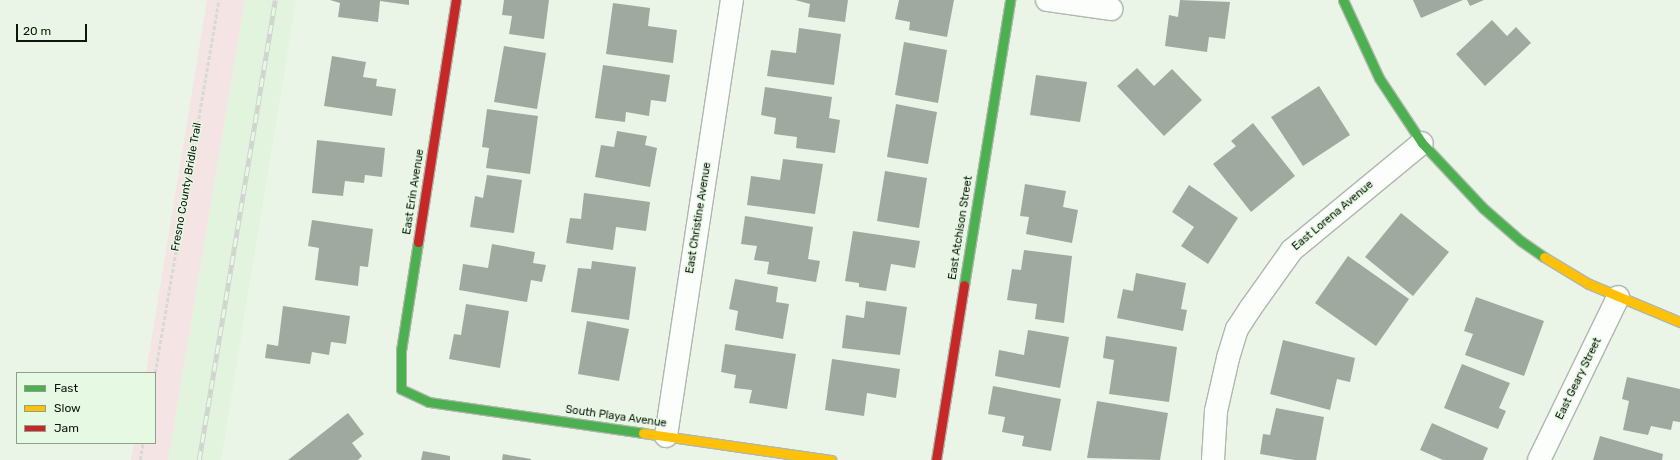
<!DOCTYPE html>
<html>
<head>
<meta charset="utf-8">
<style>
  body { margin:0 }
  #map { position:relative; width:1680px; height:460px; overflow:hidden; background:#eaf5e8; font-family:Rubik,sans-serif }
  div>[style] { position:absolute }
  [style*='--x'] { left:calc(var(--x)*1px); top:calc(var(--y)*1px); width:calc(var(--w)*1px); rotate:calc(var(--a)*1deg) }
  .built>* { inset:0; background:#e2f4de }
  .green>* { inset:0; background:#f4e4e3 }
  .building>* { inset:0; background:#a0a99f }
  .path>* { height:2.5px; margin-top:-1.25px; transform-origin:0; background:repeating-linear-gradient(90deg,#d7dbd6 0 4px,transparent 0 6px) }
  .roads { filter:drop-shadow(1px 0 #afb7ad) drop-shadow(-1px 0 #afb7ad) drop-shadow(0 1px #afb7ad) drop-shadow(0 -1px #afb7ad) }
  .street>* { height:22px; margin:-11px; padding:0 11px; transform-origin:11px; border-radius:11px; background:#fcfefc }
  .fast>* { height:9px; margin:-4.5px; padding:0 4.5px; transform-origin:4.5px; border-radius:4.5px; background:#4caf50 }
  .slow>* { height:9px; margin:-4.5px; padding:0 4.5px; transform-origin:4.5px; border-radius:4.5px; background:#ffc107 }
  .jam>* { height:9px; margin:-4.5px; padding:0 4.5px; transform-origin:4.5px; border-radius:4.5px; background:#c62828 }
  .rail>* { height:4.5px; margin-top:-2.25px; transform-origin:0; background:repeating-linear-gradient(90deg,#e6fae3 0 9px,#d0d3cf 0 18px); box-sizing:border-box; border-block:1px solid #d0d3cf }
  span { translate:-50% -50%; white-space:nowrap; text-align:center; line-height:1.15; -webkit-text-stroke:3px #e6fae3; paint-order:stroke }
  .street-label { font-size:11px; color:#0e150d }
  .legend { position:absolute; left:16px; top:372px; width:140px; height:72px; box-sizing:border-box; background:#e6fae3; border:1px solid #909e8d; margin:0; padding:5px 7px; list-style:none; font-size:12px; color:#0e150d }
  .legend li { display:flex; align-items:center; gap:8px; height:20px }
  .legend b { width:20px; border:1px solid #909e8d }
  .scale { position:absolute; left:16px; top:24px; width:71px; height:18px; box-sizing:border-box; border:2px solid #0e150d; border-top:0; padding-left:5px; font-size:12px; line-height:14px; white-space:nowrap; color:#0e150d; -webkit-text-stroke:3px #e6fae3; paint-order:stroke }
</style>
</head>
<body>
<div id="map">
  <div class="built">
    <i style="clip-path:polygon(245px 0,296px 0,221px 460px,168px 460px)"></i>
  </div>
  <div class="green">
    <i style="clip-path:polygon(207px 0,245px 0,168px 460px,131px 460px,134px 443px,155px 443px,155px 373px,146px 373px)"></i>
  </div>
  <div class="building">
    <i style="clip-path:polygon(330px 0,409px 0,409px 5px,380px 1px,378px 22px,338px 17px,340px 3px)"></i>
    <i style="clip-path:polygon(504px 0,549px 0,544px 39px,509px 34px,512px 16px,502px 15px)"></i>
    <i style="clip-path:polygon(795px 0,848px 0,845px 22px,808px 17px,810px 4px)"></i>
    <i style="clip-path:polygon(899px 0,954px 0,947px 37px,909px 30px,910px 22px,895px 19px)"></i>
    <i style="clip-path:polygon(1180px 0,1230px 2px,1225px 39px,1209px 37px,1207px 52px,1165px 46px,1169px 15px,1178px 17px)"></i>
    <i style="clip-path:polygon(1413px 0,1463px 0,1421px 18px)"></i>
    <i style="clip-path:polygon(1467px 0,1484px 0,1470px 6px)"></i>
    <i style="clip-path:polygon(613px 3px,650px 8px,648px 26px,677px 30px,673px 63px,606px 54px)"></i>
    <i style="clip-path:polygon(1492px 20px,1507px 36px,1516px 27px,1531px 43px,1485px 86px,1456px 54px)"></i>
    <i style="clip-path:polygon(799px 28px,841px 34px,834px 85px,767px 76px,771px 50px,796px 53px)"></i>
    <i style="clip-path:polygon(904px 42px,947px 50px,938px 103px,895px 95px)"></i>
    <i style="clip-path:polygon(504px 46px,546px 53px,537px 109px,494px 102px)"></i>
    <i style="clip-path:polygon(332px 56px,366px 62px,363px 77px,377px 79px,376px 86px,396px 89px,392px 116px,324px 106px)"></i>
    <i style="clip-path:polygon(603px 65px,670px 75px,666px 102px,651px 100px,649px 116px,626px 112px,625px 122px,595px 118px)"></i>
    <i style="clip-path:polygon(1137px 68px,1154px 86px,1172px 69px,1202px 100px,1164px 136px,1117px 86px)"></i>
    <i style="clip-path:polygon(1036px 75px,1087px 82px,1080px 122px,1030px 115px)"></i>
    <i style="clip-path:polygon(1319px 86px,1350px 135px,1303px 166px,1271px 117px)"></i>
    <i style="clip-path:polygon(765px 87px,832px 97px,829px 118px,840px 120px,835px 153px,796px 148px,797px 137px,774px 134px,776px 118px,761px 115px)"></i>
    <i style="clip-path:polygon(896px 104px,937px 112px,928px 164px,887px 157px)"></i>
    <i style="clip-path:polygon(487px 109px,538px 116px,530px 174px,486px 168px,489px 148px,482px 147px)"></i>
    <i style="clip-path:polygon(1253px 123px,1295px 176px,1251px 212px,1213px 164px,1236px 146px,1231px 141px)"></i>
    <i style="clip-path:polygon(617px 131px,647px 136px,645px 145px,657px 148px,650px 187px,595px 177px,601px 145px,614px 147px)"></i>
    <i style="clip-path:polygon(317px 140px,385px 148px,382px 177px,365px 175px,364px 183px,345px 181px,343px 196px,312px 193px)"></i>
    <i style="clip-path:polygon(783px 159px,823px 164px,815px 214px,747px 205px,751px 176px,780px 180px)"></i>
    <i style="clip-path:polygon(885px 171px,927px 178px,919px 228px,877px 221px)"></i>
    <i style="clip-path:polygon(487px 175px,522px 180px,514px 233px,470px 227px,475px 196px,483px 198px)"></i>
    <i style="clip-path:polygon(1025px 184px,1066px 191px,1063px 207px,1078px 210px,1072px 243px,1026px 234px,1029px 217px,1020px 216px)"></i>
    <i style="clip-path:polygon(1189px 185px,1238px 218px,1208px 264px,1181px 246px,1194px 227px,1172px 212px)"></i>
    <i style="clip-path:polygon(584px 193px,650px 202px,646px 231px,616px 227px,613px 250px,566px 243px,570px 218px,581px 219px)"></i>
    <i style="clip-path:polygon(1401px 213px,1449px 252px,1413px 296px,1365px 257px)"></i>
    <i style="clip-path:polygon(745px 216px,813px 227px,808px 259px,820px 261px,816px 282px,767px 274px,769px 262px,754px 260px,757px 246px,741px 244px)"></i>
    <i style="clip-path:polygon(312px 220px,373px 229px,368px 267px,360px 266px,358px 286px,315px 280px,319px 248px,308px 246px)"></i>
    <i style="clip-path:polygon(853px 231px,920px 241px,915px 268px,891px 264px,886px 291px,859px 287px,859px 283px,845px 281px)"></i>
    <i style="clip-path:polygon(492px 244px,535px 252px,533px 263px,546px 265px,542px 282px,531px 280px,527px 302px,459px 290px,463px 264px,488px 268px)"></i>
    <i style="clip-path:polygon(1024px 250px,1072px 256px,1064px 323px,1035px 319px,1037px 304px,1007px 300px,1012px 269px,1021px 270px)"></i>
    <i style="clip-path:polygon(1348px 256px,1409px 299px,1376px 346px,1315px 303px)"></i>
    <i style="clip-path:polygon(592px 261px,636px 267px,629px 320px,571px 312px,578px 268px,591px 269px)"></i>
    <i style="clip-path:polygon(1136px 273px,1186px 283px,1181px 309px,1187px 310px,1183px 331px,1117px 318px,1123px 289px,1133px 291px)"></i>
    <i style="clip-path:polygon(735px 279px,778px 287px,776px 302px,789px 304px,783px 339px,735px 330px,738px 311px,729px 309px)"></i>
    <i style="clip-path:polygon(1476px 297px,1544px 321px,1524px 376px,1465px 355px,1473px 334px,1464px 331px)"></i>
    <i style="clip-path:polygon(866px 301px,907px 307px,900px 355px,842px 348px,846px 315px,864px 318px)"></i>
    <i style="clip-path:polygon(466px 304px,509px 311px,500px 368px,449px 359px,454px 334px,461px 335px)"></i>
    <i style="clip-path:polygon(283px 306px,350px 316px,346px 344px,331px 342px,329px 355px,312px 352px,310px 364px,265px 358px,267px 344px,278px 346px)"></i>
    <i style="clip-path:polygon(587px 321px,629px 329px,619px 381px,578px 374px)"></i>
    <i style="clip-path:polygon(1028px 330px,1069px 337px,1060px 388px,995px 376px,999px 350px,1024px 355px)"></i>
    <i style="clip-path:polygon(1106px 336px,1177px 347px,1169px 402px,1109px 394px,1114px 360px,1103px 358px)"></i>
    <i style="clip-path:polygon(1283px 340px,1355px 358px,1350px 382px,1337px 379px,1330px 410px,1270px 394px)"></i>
    <i style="clip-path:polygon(725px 344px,796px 354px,787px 409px,749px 403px,752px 390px,734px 388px,736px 375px,721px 372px)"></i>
    <i style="clip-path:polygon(832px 359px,900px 369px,896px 398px,867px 393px,864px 416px,825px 410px)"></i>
    <i style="clip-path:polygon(1462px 364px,1510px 383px,1499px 408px,1506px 411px,1498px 429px,1444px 408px)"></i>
    <i style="clip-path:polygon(1627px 377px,1680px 389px,1680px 422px,1673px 421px,1671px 430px,1651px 426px,1648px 435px,1623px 430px,1629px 401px,1622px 399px)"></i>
    <i style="clip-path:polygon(993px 386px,1061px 399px,1051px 451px,1022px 446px,1024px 436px,1002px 432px,1005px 417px,988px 414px)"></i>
    <i style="clip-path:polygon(1097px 401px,1168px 413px,1160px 460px,1087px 458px)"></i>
    <i style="clip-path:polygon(1276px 408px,1324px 417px,1316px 460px,1295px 460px,1260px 454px,1263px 434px,1270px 435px)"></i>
    <i style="clip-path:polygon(348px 413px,364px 434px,352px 443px,362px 456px,358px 460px,288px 460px)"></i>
    <i style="clip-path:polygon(1432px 423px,1488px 448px,1483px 460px,1443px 460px,1420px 450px)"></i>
    <i style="clip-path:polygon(1600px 436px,1663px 454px,1662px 460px,1593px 460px)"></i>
    <i style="clip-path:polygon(423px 451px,450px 456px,450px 460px,421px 460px)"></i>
    <i style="clip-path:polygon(503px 454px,531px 459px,531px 460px,502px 460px)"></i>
  </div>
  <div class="path">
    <i style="--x:155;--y:373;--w:378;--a:-80.3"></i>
    <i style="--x:140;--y:460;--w:17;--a:-80"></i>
  </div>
  <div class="roads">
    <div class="street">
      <i style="--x:1047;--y:0;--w:65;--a:8"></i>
      <i style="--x:666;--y:436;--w:441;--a:-81.4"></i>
      <i style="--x:1213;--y:460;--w:49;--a:-86.5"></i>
      <i style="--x:1216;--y:411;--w:54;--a:-77.2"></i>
      <i style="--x:1228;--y:358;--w:30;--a:-73"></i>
      <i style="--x:1237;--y:329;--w:24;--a:-57"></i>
      <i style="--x:1250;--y:309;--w:72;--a:-54.6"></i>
      <i style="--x:1292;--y:250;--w:168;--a:-39.5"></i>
      <i style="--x:1539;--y:460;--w:181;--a:-64.1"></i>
    </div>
    <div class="fast">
      <i style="--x:1343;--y:0;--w:86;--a:65.2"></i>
      <i style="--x:1379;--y:78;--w:78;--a:56.5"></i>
      <i style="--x:1422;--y:143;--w:89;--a:46.8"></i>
      <i style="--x:1483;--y:208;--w:50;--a:41"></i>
      <i style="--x:1521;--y:241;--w:28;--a:35"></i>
      <i style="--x:418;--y:242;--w:110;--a:98.9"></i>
      <i style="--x:401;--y:351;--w:38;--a:90"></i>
      <i style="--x:401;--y:389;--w:31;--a:25"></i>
      <i style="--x:429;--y:402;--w:216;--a:8.2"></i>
      <i style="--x:964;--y:285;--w:289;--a:-80.8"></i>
    </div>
    <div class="slow">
      <i style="--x:1544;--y:257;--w:52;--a:31"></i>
      <i style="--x:1589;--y:284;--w:99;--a:22.7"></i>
      <i style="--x:643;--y:433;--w:190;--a:8.2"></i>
    </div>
    <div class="jam">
      <i style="--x:418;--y:242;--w:245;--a:-81.1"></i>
      <i style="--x:936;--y:460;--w:177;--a:-80.9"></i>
    </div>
  </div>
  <div class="rail">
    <i style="--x:199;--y:460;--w:466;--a:-80.6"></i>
  </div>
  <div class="street-label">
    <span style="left:187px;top:187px;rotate:-80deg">Fresno County Bridle Trail</span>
    <span style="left:414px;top:192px;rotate:-81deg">East Erin Avenue</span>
    <span style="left:1333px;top:216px;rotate:-40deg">East Lorena Avenue</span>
    <span style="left:699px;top:218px;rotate:-81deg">East Christine Avenue</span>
    <span style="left:961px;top:228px;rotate:-81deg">East Atchison Street</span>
    <span style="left:1579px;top:379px;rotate:-64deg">East Geary Street</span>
    <span style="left:616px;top:417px;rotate:8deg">South Playa Avenue</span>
  </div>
  <ul class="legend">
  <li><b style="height:5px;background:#4caf50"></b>Fast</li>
  <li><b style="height:5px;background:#ffc107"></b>Slow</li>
  <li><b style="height:5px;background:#c62828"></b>Jam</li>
  </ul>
  <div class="scale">20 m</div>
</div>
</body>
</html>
